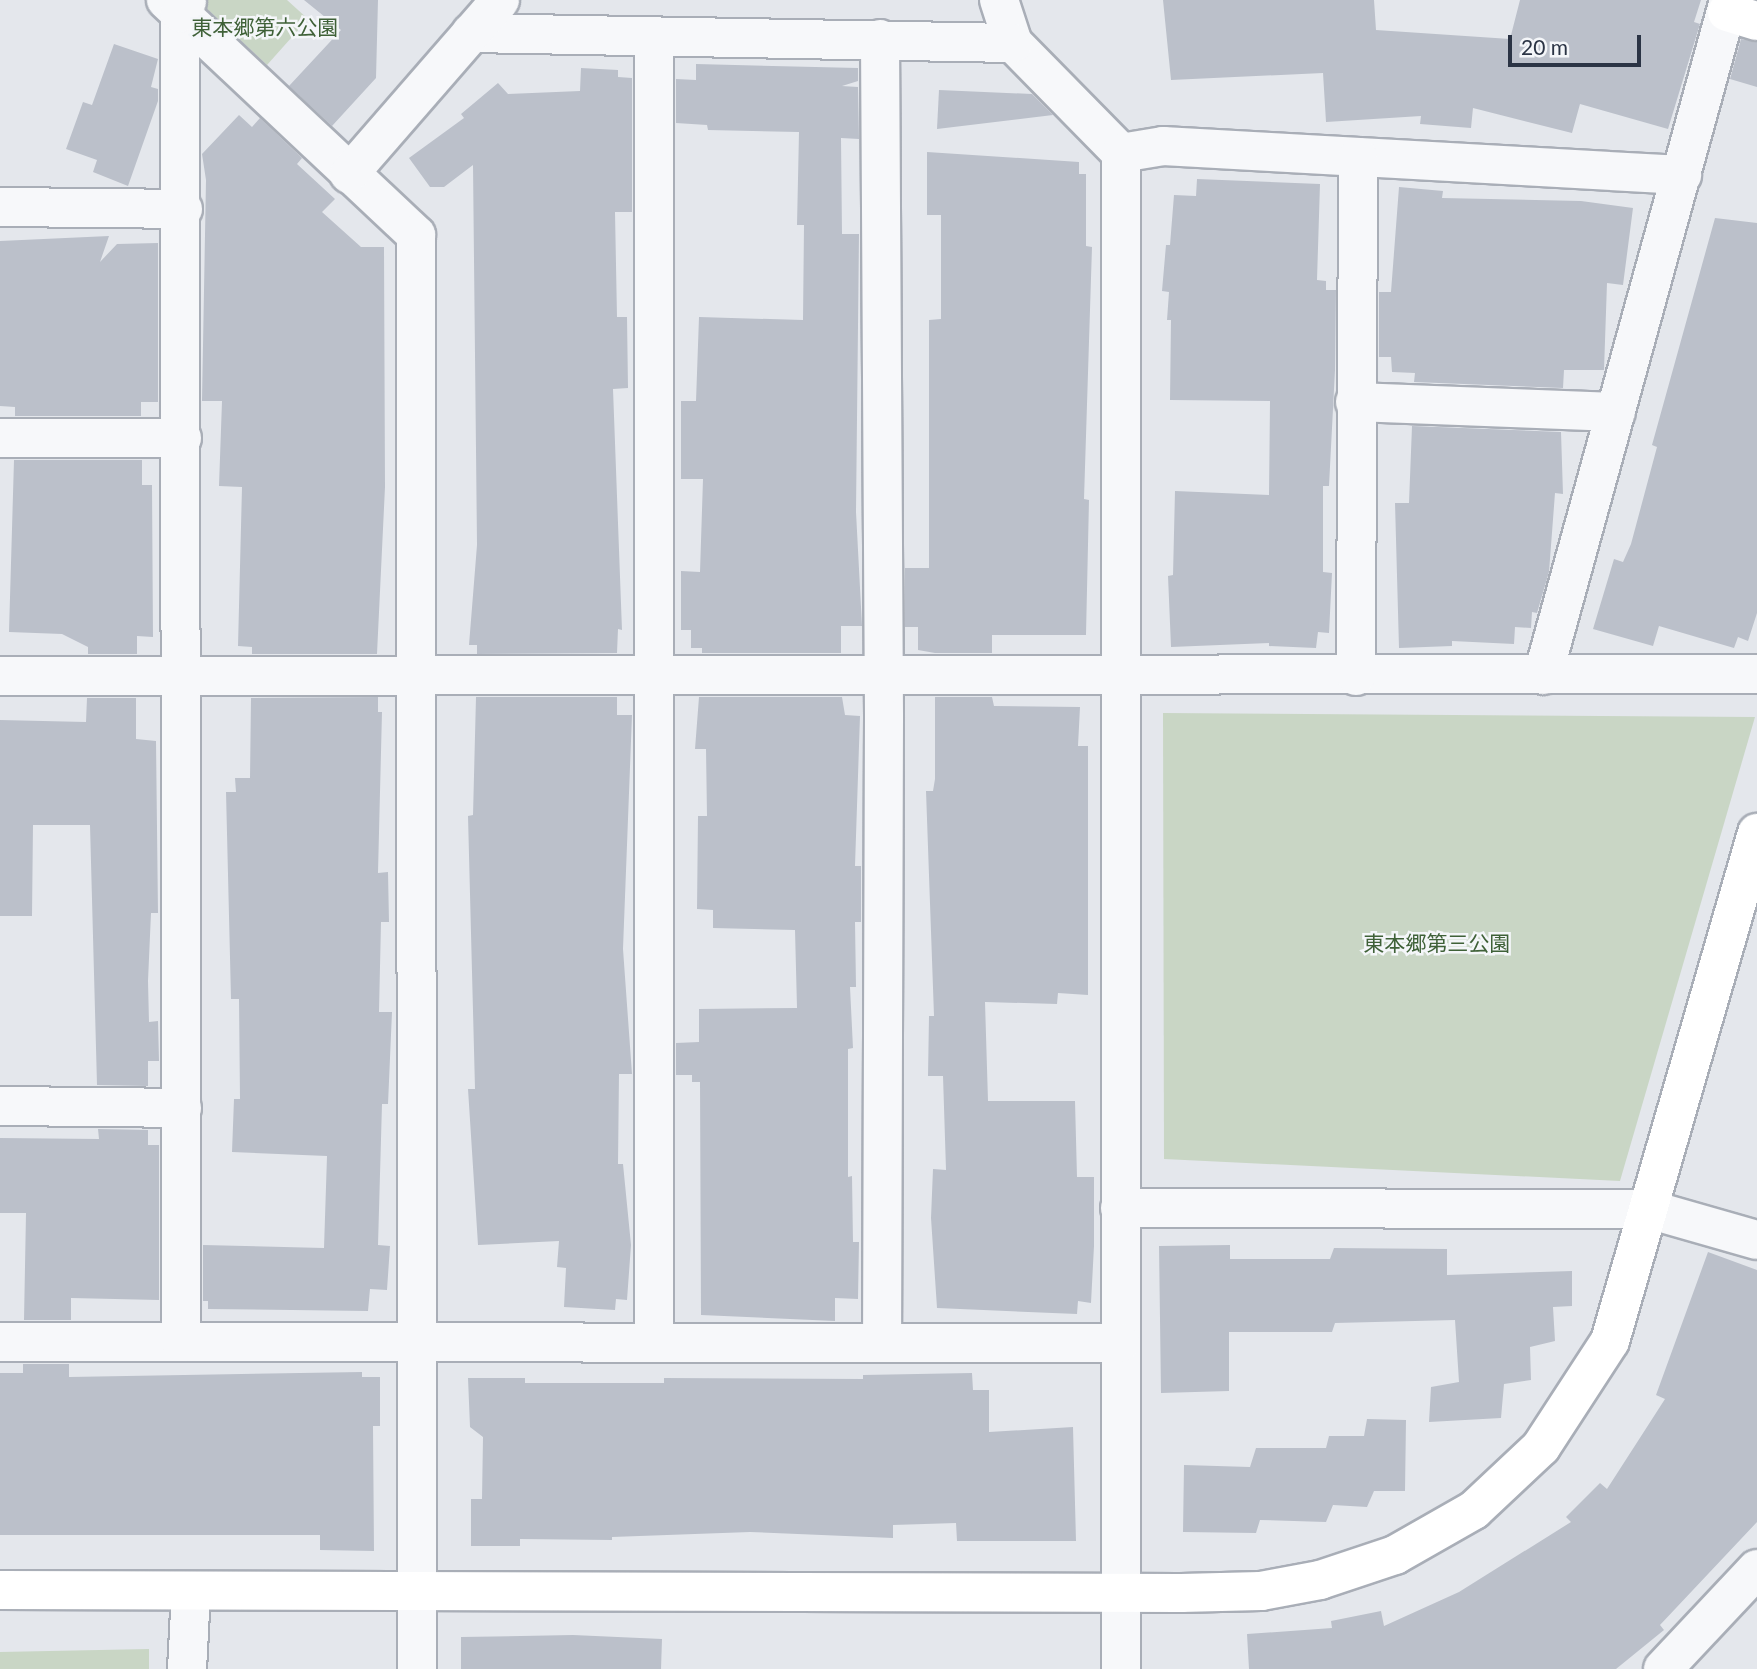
<!DOCTYPE html>
<html>
<head>
<meta charset="utf-8">
<style>
  body { margin:0 }
  #map { position:relative; width:1757px; height:1669px; overflow:hidden; background:#e4e7ec; font-family:Lato,"Noto Sans JP",sans-serif }
  div>[style] { position:absolute }
  [style*='--x'] { left:calc(var(--x)*1px); top:calc(var(--y)*1px); width:calc(var(--w)*1px); rotate:calc(var(--a)*1deg) }
  .green>* { inset:0; background:#c9d6c5 }
  .building>* { inset:0; background:#bbc0ca }
  .roads { filter:drop-shadow(2px 0 #a9aeb7) drop-shadow(-2px 0 #a9aeb7) drop-shadow(0 2px #a9aeb7) drop-shadow(0 -2px #a9aeb7) }
  .street>* { height:38px; margin:-19px; padding:0 19px; transform-origin:19px; border-radius:19px; background:#f7f8fa }
  .secondary>* { height:38px; margin:-19px; padding:0 19px; transform-origin:19px; border-radius:19px; background:#fff }
  span { translate:-50% -50%; white-space:nowrap; text-align:center; line-height:1.15; -webkit-text-stroke:5px #f4f6f9; paint-order:stroke }
  .park-label { font-size:21px; color:#3f6138 }
  .scale { position:absolute; left:1508px; top:35px; width:133px; height:32px; box-sizing:border-box; border:4px solid #2b3445; border-top:0; padding-left:9px; font-size:21px; line-height:24px; white-space:nowrap; color:#2b3445; -webkit-text-stroke:5px #f4f6f9; paint-order:stroke }
</style>
</head>
<body>
<div id="map">
  <div class="green">
    <i style="clip-path:polygon(206px 0,287px 0,308px 19px,267px 65px,202px 4px)"></i>
    <i style="clip-path:polygon(1163px 713px,1755px 717px,1620px 1181px,1164px 1159px)"></i>
    <i style="clip-path:polygon(149px 1649px,149px 1669px,0 1669px,0 1652px)"></i>
  </div>
  <div class="building">
    <i style="clip-path:polygon(304px 0,378px 0,376px 78px,332px 126px,289px 86px,341px 30px)"></i>
    <i style="clip-path:polygon(1163px 0,1374px 0,1376px 30px,1510px 39px,1520px 0,1701px 0,1694px 22px,1700px 24px,1668px 129px,1580px 104px,1572px 133px,1473px 108px,1471px 128px,1420px 124px,1421px 116px,1326px 122px,1323px 73px,1171px 80px)"></i>
    <i style="clip-path:polygon(1741px 39px,1757px 42px,1757px 87px,1730px 79px)"></i>
    <i style="clip-path:polygon(114px 44px,158px 59px,151px 87px,158px 89px,158px 101px,128px 186px,93px 172px,97px 160px,66px 149px,83px 102px,92px 105px)"></i>
    <i style="clip-path:polygon(696px 64px,858px 68px,858px 81px,842px 86px,858px 87px,859px 139px,841px 138px,842px 234px,859px 234px,856px 512px,862px 626px,841px 626px,841px 653px,702px 653px,702px 648px,691px 648px,691px 630px,681px 630px,681px 571px,700px 572px,703px 479px,681px 479px,681px 401px,696px 401px,699px 317px,803px 320px,804px 225px,797px 225px,799px 132px,708px 130px,707px 125px,676px 123px,676px 79px,696px 80px)"></i>
    <i style="clip-path:polygon(581px 68px,618px 70px,618px 77px,632px 78px,632px 212px,615px 212px,617px 317px,627px 317px,628px 388px,613px 389px,622px 630px,618px 629px,617px 653px,477px 654px,477px 645px,469px 645px,477px 545px,473px 165px,444px 187px,430px 187px,409px 158px,464px 118px,461px 114px,498px 83px,508px 94px,580px 91px)"></i>
    <i style="clip-path:polygon(939px 90px,1032px 94px,1053px 115px,937px 129px)"></i>
    <i style="clip-path:polygon(239px 115px,252px 127px,260px 118px,302px 158px,297px 164px,335px 199px,322px 212px,361px 247px,384px 247px,385px 487px,377px 654px,252px 654px,252px 647px,238px 646px,242px 487px,219px 486px,222px 401px,202px 401px,206px 180px,202px 154px)"></i>
    <i style="clip-path:polygon(927px 152px,1079px 162px,1079px 174px,1086px 174px,1086px 246px,1092px 247px,1084px 499px,1089px 500px,1086px 635px,992px 635px,992px 653px,935px 653px,918px 650px,918px 627px,905px 627px,905px 568px,929px 568px,929px 320px,941px 319px,941px 215px,927px 215px)"></i>
    <i style="clip-path:polygon(1197px 179px,1320px 184px,1317px 280px,1326px 281px,1326px 290px,1336px 290px,1335px 370px,1329px 486px,1323px 486px,1323px 572px,1332px 573px,1329px 633px,1318px 632px,1316px 648px,1269px 646px,1269px 643px,1171px 647px,1168px 576px,1173px 575px,1175px 491px,1269px 495px,1270px 401px,1170px 400px,1171px 320px,1167px 320px,1169px 292px,1162px 291px,1166px 245px,1170px 245px,1174px 195px,1196px 196px)"></i>
    <i style="clip-path:polygon(1399px 187px,1443px 191px,1442px 198px,1581px 201px,1633px 208px,1623px 285px,1607px 283px,1604px 370px,1564px 370px,1563px 388px,1414px 382px,1415px 373px,1392px 372px,1391px 357px,1379px 357px,1379px 292px,1391px 292px)"></i>
    <i style="clip-path:polygon(1715px 218px,1757px 223px,1757px 613px,1748px 641px,1738px 637px,1734px 648px,1659px 626px,1653px 646px,1593px 629px,1614px 559px,1623px 562px,1631px 544px,1657px 447px,1652px 445px)"></i>
    <i style="clip-path:polygon(109px 236px,100px 262px,117px 244px,158px 243px,158px 402px,141px 402px,141px 416px,15px 416px,15px 407px,0 406px,0 241px)"></i>
    <i style="clip-path:polygon(1412px 426px,1561px 432px,1563px 494px,1555px 493px,1549px 572px,1537px 613px,1532px 612px,1531px 628px,1515px 627px,1514px 644px,1452px 641px,1452px 646px,1399px 648px,1395px 503px,1409px 503px)"></i>
    <i style="clip-path:polygon(14px 460px,142px 460px,142px 485px,152px 485px,153px 637px,137px 636px,137px 654px,88px 654px,88px 647px,62px 634px,9px 632px)"></i>
    <i style="clip-path:polygon(378px 697px,378px 712px,382px 712px,378px 873px,388px 872px,389px 922px,381px 922px,379px 1012px,392px 1012px,388px 1104px,382px 1104px,378px 1245px,390px 1246px,387px 1290px,370px 1289px,368px 1311px,208px 1309px,208px 1301px,203px 1301px,203px 1245px,324px 1248px,327px 1156px,232px 1152px,234px 1099px,240px 1099px,239px 999px,231px 999px,226px 792px,236px 792px,235px 778px,250px 778px,251px 698px)"></i>
    <i style="clip-path:polygon(476px 697px,617px 697px,617px 715px,632px 715px,623px 949px,632px 1074px,619px 1074px,618px 1164px,623px 1164px,631px 1245px,627px 1300px,616px 1299px,615px 1310px,564px 1307px,566px 1268px,557px 1267px,559px 1241px,478px 1245px,468px 1089px,475px 1089px,468px 816px,473px 815px)"></i>
    <i style="clip-path:polygon(699px 697px,842px 697px,845px 715px,860px 716px,855px 866px,861px 866px,861px 922px,855px 922px,856px 987px,850px 987px,853px 1048px,848px 1049px,848px 1177px,852px 1176px,853px 1242px,859px 1242px,858px 1299px,835px 1298px,835px 1321px,701px 1315px,700px 1082px,692px 1082px,692px 1075px,676px 1075px,676px 1043px,699px 1042px,699px 1009px,797px 1008px,795px 930px,713px 928px,713px 910px,697px 909px,698px 816px,707px 816px,706px 749px,695px 749px)"></i>
    <i style="clip-path:polygon(935px 697px,992px 697px,994px 706px,1080px 707px,1078px 746px,1088px 746px,1088px 995px,1058px 993px,1057px 1004px,985px 1002px,988px 1101px,1075px 1101px,1077px 1177px,1094px 1177px,1094px 1246px,1091px 1303px,1078px 1301px,1077px 1314px,937px 1308px,931px 1218px,933px 1169px,946px 1170px,943px 1076px,928px 1076px,929px 1016px,934px 1016px,926px 791px,933px 791px,935px 779px)"></i>
    <i style="clip-path:polygon(87px 698px,136px 698px,136px 739px,156px 741px,158px 913px,151px 913px,148px 981px,149px 1022px,158px 1021px,159px 1061px,148px 1061px,148px 1086px,97px 1085px,90px 825px,33px 825px,32px 916px,0 916px,0 720px,86px 722px)"></i>
    <i style="clip-path:polygon(98px 1129px,148px 1130px,148px 1145px,159px 1145px,159px 1300px,71px 1298px,71px 1320px,24px 1320px,26px 1213px,0 1213px,0 1138px,99px 1139px)"></i>
    <i style="clip-path:polygon(1230px 1245px,1230px 1259px,1330px 1259px,1334px 1248px,1447px 1249px,1447px 1275px,1572px 1271px,1572px 1306px,1553px 1307px,1555px 1341px,1530px 1347px,1531px 1380px,1504px 1384px,1501px 1418px,1429px 1422px,1431px 1387px,1459px 1382px,1455px 1320px,1335px 1323px,1332px 1332px,1229px 1332px,1229px 1391px,1161px 1393px,1159px 1246px)"></i>
    <i style="clip-path:polygon(1708px 1252px,1757px 1270px,1757px 1522px,1660px 1625px,1664px 1630px,1616px 1669px,1249px 1669px,1247px 1634px,1332px 1628px,1331px 1621px,1381px 1611px,1384px 1626px,1459px 1592px,1571px 1522px,1566px 1517px,1600px 1483px,1607px 1489px,1665px 1399px,1656px 1395px)"></i>
    <i style="clip-path:polygon(23px 1364px,69px 1364px,69px 1377px,362px 1372px,362px 1377px,380px 1377px,380px 1426px,373px 1426px,374px 1551px,320px 1550px,320px 1535px,0 1535px,0 1373px,23px 1373px)"></i>
    <i style="clip-path:polygon(972px 1373px,973px 1390px,989px 1390px,989px 1432px,1073px 1427px,1076px 1541px,957px 1541px,956px 1523px,893px 1525px,893px 1538px,750px 1532px,612px 1537px,612px 1540px,520px 1539px,520px 1546px,471px 1546px,471px 1499px,482px 1499px,483px 1437px,470px 1427px,468px 1378px,525px 1378px,525px 1383px,664px 1383px,664px 1378px,863px 1379px,863px 1375px)"></i>
    <i style="clip-path:polygon(1367px 1419px,1406px 1420px,1405px 1491px,1374px 1491px,1367px 1507px,1333px 1505px,1326px 1522px,1260px 1520px,1256px 1533px,1183px 1532px,1184px 1465px,1250px 1467px,1256px 1448px,1326px 1448px,1329px 1436px,1364px 1436px)"></i>
    <i style="clip-path:polygon(573px 1635px,662px 1639px,661px 1669px,461px 1669px,461px 1637px)"></i>
  </div>
  <div class="roads">
    <div class="street">
      <i style="--x:166;--y:0;--w:343;--a:43.2"></i>
      <i style="--x:416;--y:235;--w:1434;--a:89.96"></i>
      <i style="--x:999;--y:0;--w:45;--a:72"></i>
      <i style="--x:1013;--y:43;--w:154;--a:45.5"></i>
      <i style="--x:1121;--y:153;--w:1516;--a:90"></i>
      <i style="--x:471;--y:33;--w:542;--a:1.06"></i>
      <i style="--x:880;--y:39;--w:679;--a:89.66"></i>
      <i style="--x:884;--y:718;--w:625;--a:90.18"></i>
      <i style="--x:1121;--y:153;--w:43;--a:-9.5"></i>
      <i style="--x:1163;--y:146;--w:520;--a:3.2"></i>
      <i style="--x:349;--y:174;--w:230;--a:-49"></i>
      <i style="--x:0;--y:207;--w:183;--a:0.6"></i>
      <i style="--x:1355;--y:402;--w:261;--a:2.2"></i>
      <i style="--x:0;--y:438;--w:182;--a:0"></i>
      <i style="--x:1543;--y:675;--w:700;--a:-74.59"></i>
      <i style="--x:0;--y:676;--w:1757;--a:-0.07"></i>
      <i style="--x:1356;--y:676;--w:519;--a:-89.78"></i>
      <i style="--x:0;--y:1106;--w:182;--a:0.6"></i>
      <i style="--x:1120;--y:1208;--w:528;--a:0.11"></i>
      <i style="--x:1648;--y:1209;--w:113;--a:15.9"></i>
      <i style="--x:0;--y:1342;--w:1120;--a:0.05"></i>
      <i style="--x:181;--y:1342;--w:1329;--a:-90.04"></i>
      <i style="--x:180;--y:13;--w:13;--a:-58"></i>
      <i style="--x:654;--y:1342;--w:1303;--a:-90"></i>
      <i style="--x:187;--y:1669;--w:77;--a:-87"></i>
      <i style="--x:1663;--y:1669;--w:137;--a:-46.8"></i>
    </div>
    <div class="secondary">
      <i style="--x:1727;--y:12;--w:31;--a:17"></i>
      <i style="--x:0;--y:1590;--w:1181;--a:0.15"></i>
      <i style="--x:1181;--y:1593;--w:80;--a:-1.4"></i>
      <i style="--x:1261;--y:1591;--w:60;--a:-10.6"></i>
      <i style="--x:1320;--y:1580;--w:79;--a:-18.4"></i>
      <i style="--x:1395;--y:1555;--w:91;--a:-29.7"></i>
      <i style="--x:1474;--y:1510;--w:92;--a:-43.2"></i>
      <i style="--x:1541;--y:1447;--w:126;--a:-56.9"></i>
      <i style="--x:1610;--y:1341;--w:529;--a:-73.86"></i>
    </div>
  </div>
  <div class="park-label">
    <span style="left:265px;top:27px">東本郷第六公園</span>
    <span style="left:1437px;top:943px">東本郷第三公園</span>
  </div>
  <div class="scale">20 m</div>
</div>
</body>
</html>
